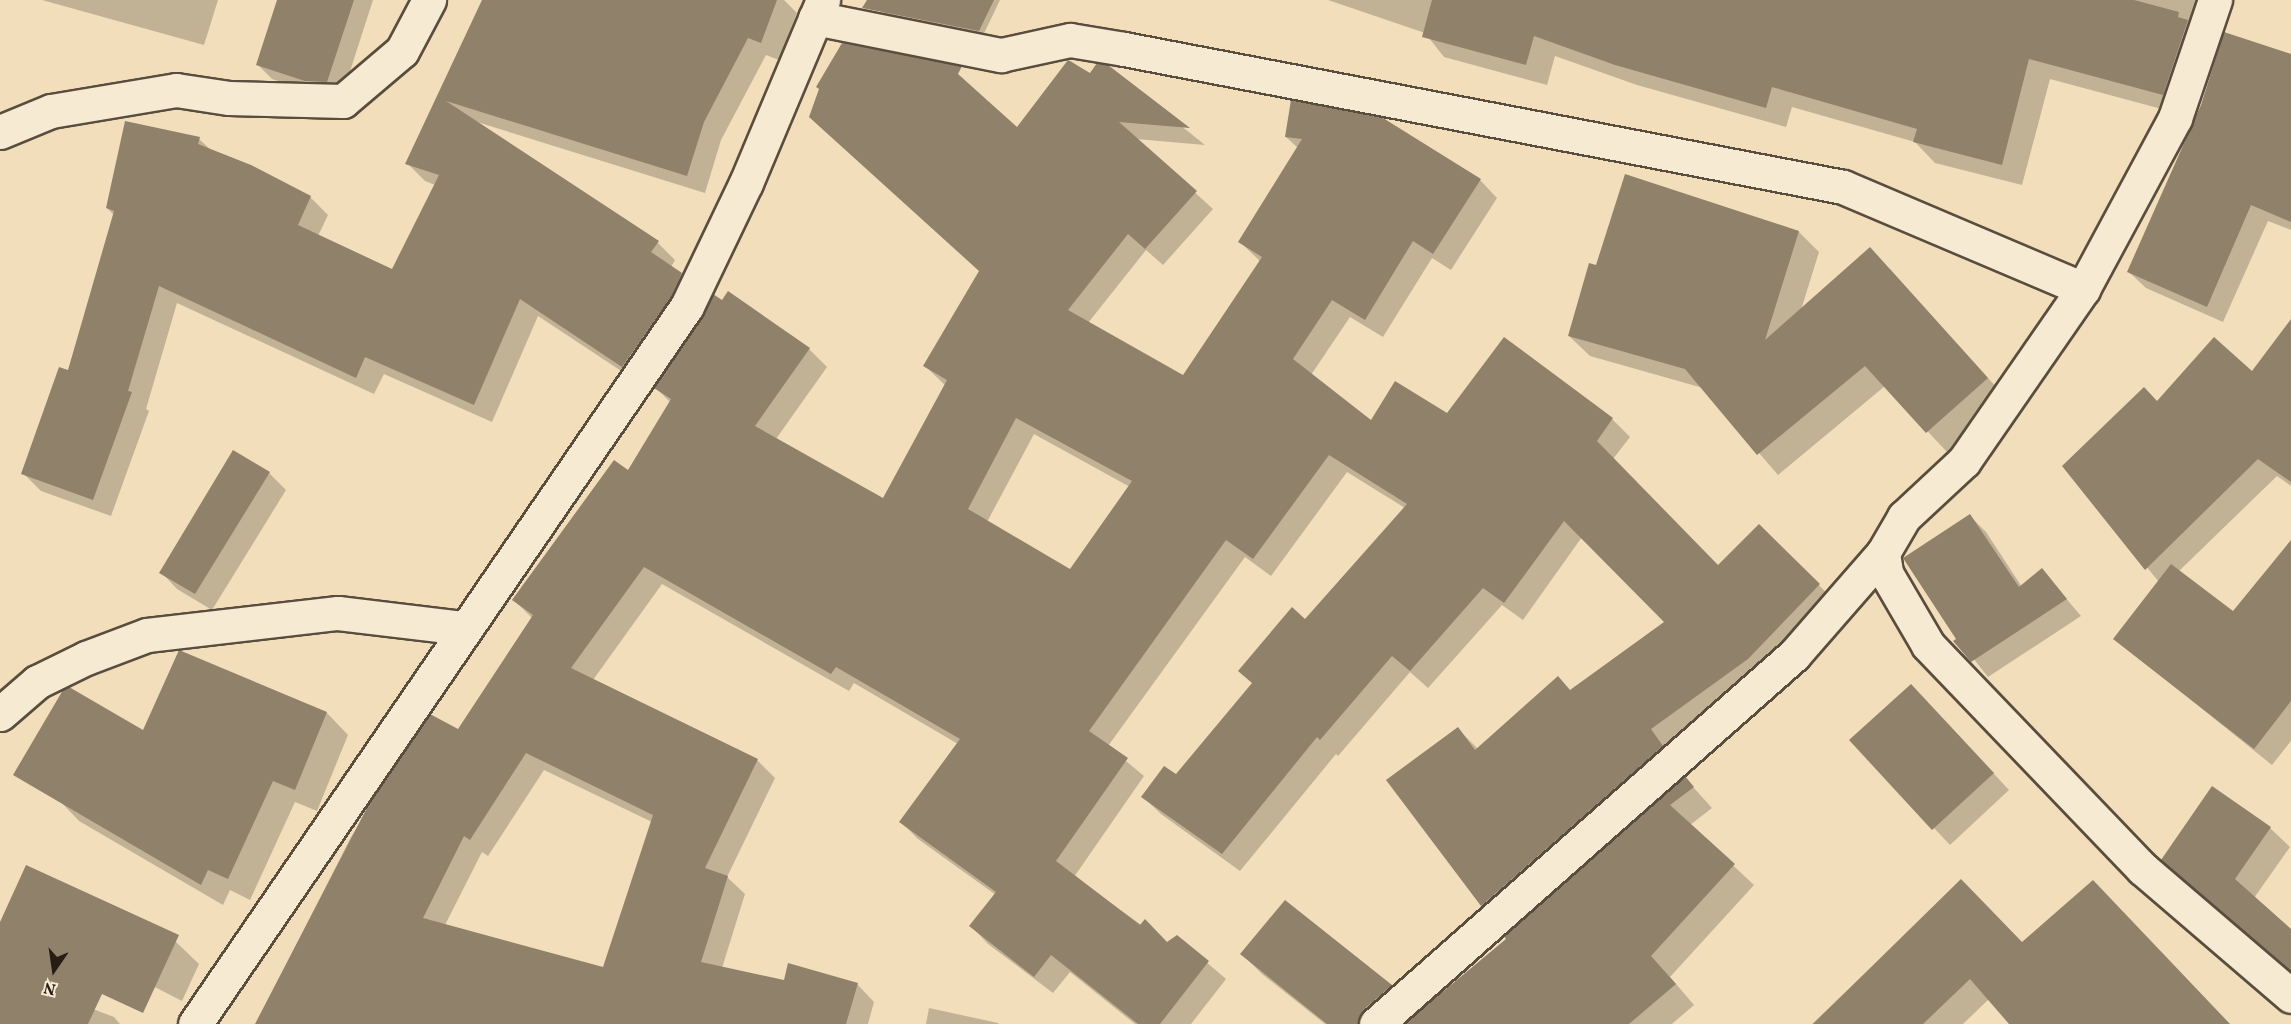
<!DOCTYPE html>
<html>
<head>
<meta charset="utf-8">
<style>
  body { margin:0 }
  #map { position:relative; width:2291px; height:1024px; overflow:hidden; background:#f2debb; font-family:Vollkorn,serif }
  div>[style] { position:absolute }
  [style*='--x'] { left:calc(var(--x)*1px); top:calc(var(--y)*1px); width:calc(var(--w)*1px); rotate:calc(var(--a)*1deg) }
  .shadow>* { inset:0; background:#0003 }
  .building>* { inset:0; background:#90816b }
  .roads { filter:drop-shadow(2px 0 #594d3e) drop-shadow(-2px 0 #594d3e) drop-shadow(0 2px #594d3e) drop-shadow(0 -2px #594d3e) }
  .minor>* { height:33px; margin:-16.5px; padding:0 16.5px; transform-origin:16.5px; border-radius:16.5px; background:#f7ead3 }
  span { translate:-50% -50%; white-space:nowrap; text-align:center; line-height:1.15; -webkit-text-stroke:4.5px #f7ead3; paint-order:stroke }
  .north { position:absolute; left:24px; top:940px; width:60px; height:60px; -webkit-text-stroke:4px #f7ead3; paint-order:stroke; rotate:193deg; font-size:16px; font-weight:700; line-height:24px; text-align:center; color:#261d14 }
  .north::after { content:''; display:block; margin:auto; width:21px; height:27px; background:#261d14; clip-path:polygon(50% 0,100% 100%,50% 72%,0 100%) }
</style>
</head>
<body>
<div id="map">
  <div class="shadow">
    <i style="clip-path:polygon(42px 0,218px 0,204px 45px)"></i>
    <i style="clip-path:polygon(279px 0,373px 0,342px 96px,320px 95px,272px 79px,258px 65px)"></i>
    <i style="clip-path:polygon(484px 0,784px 0,797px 13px,779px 60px,766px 55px,721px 140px,705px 193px,477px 122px,658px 243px,675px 260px,671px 267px,699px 292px,641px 384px,538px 316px,492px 422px,384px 374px,374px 394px,177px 303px,146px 409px,149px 411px,111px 516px,41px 491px,23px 473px,69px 372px,114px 215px,107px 208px,199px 139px,212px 151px,310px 197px,328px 215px,318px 236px,393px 271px,435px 185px,425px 181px,407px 163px)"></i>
    <i style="clip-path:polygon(887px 0,1000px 0,979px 44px,898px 28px,882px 12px)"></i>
    <i style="clip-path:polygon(1328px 0,2204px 0,2184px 115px,2050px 79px,2022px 185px,1935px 163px,1915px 142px,1792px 107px,1786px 127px,1637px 85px,1555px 56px,1547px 85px,1444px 57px,1425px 33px)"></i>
    <i style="clip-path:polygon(2291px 56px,2291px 230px,2268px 221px,2223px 322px,2146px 288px,2129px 272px)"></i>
    <i style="clip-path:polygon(evenodd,1071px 61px,1090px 75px,1108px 67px,1205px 145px,1136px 139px,1213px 209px,1163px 265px,1146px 250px,1088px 323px,1183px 377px,1261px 262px,1240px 242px,1298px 148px,1286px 137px,1292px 102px,1480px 180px,1497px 198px,1451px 270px,1432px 258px,1383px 337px,1350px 317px,1311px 375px,1372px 422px,1447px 415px,1504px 339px,1612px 419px,1630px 437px,1613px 459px,1719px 567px,1759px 526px,1837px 603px,1500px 923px,1388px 781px,1458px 729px,1478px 749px,1571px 691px,1666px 622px,1582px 537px,1523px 620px,1502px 605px,1428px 688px,1410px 672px,1338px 756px,1336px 754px,1240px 871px,1161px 814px,1143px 797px,1176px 776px,1405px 508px,1347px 472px,1271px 576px,1245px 557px,1108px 746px,1144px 776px,1074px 877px,1168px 944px,1177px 937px,1226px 979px,1191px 1024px,1135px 1024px,1070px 972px,1053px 993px,988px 944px,971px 926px,996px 895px,918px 839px,901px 822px,958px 744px,854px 683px,849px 691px,662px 584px,593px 680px,757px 760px,775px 778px,727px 877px,745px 894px,722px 968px,785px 982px,857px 984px,874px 1002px,868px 1024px,256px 1024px,351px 837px,431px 716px,458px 731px,532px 618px,514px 600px,628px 472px,671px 403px,656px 388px,729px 293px,809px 349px,827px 367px,776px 439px,883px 500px,946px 386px,925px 366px,980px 271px,1017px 130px,1071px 61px,1034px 434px,1130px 487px,1071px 571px,987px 522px,1034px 434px,1071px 61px,544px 770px,652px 822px,604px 969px,445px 925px,482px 852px,488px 856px,544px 770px)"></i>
    <i style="clip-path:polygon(1799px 232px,1819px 252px,1801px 310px,1890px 269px,2007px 399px,1947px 452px,1885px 386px,1778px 475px,1703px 388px,1590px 356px,1569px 336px,1597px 267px)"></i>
    <i style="clip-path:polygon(2291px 322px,2291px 486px,2277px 476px,2178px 572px,2233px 613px,2291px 543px,2291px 741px,2272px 765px,2115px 639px,2159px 582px,2064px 466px,2157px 403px,2252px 373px)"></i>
    <i style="clip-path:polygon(234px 452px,269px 473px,286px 490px,212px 610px,177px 589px,161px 572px)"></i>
    <i style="clip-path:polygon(1970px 516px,1986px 532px,2022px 587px,2042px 570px,2081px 616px,1988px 677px,1958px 639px)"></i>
    <i style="clip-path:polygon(1927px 702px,2009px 790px,1950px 845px,1851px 740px)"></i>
    <i style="clip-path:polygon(327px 713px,348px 735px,317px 811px,295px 802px,250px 900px,230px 890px,223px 905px,79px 821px,58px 799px,144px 732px)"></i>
    <i style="clip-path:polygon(1685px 778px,1712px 808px,1690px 825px,1754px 885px,1670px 977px,1694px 1005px,1672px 1024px,1407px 1024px,1424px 1013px)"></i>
    <i style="clip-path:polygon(2270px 828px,2290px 847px,2254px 898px,2291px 931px,2291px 972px,2163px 860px)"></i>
    <i style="clip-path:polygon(1961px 882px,2022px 944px,2228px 1024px,2011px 1024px,1989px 999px,1963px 1024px,1812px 1024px)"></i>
    <i style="clip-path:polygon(1285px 902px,1391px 986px,1410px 1006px,1392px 1024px,1325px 1024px,1262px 974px,1242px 954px)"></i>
    <i style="clip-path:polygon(34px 925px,175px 941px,199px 964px,182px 1001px)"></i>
    <i style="clip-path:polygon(0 974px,114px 1017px,120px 1024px,0 1024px)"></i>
    <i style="clip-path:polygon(929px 1008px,998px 1023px,999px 1024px,926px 1024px)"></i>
  </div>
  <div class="building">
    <i style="clip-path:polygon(277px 0,354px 0,327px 82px,305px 81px,256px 65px)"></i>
    <i style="clip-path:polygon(482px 0,777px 0,761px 43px,748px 38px,704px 122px,687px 176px,446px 101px,659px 241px,651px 252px,682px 273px,671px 297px,622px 367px,520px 299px,474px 405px,365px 357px,356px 378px,159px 286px,128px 391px,132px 392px,93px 500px,21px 474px,59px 367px,68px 370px,114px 211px,106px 208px,125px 121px,200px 137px,198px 144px,251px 165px,311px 196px,298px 225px,392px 269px,439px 175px,405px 164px)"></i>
    <i style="clip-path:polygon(867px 0,994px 0,979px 31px,862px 8px)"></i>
    <i style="clip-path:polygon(1432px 0,2134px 0,2179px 12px,2178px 17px,2188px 20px,2163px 95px,2029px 59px,2002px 165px,1913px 142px,1917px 129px,1772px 87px,1766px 108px,1615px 65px,1534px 36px,1526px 65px,1422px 37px)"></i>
    <i style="clip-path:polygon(2224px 32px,2291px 54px,2291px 222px,2251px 205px,2207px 307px,2127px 272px,2201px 105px)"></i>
    <i style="clip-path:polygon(evenodd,842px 43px,962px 66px,958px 74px,1017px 127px,1068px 60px,1090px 73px,1097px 63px,1108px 65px,1190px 128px,1119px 122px,1197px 191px,1145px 249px,1128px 234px,1068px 310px,1183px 375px,1262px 257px,1238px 242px,1302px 139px,1285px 137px,1291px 100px,1383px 118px,1481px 179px,1433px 254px,1413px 241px,1365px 320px,1332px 300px,1293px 359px,1371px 420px,1395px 381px,1447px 413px,1504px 337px,1613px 418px,1597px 441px,1718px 565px,1759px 524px,1820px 584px,1748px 659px,1651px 729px,1663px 746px,1481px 906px,1386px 780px,1458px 727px,1475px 750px,1558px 676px,1570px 690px,1664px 622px,1564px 521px,1504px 603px,1483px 588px,1410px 671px,1392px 656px,1320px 740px,1317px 737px,1222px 854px,1141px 797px,1164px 766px,1176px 774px,1252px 683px,1238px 671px,1292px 607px,1305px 619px,1407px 504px,1329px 455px,1253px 559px,1226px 540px,1089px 731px,1128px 758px,1056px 861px,1140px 925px,1145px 919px,1167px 942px,1177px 935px,1209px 961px,1160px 1024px,1138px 1024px,1051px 955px,1034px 977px,969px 926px,996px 892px,899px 822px,960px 739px,836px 667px,831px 674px,644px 567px,571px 668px,758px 759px,705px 868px,728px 876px,701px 962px,784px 980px,788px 963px,858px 983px,846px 1024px,255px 1024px,370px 802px,430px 714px,458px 729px,533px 615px,512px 600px,614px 460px,628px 470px,671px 399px,654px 388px,713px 294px,722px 300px,728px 291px,810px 348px,755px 426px,883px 498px,947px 380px,923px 366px,979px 271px,809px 117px,819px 89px,816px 87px,842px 43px,1016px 418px,1132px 481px,1070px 569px,968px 509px,1016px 418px,842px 43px,526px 753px,653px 815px,603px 967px,423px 918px,464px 836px,470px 840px,526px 753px)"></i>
    <i style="clip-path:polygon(1625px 174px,1799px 231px,1765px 340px,1870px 247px,1988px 378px,1926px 433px,1865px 366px,1757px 455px,1685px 369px,1568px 336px,1589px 263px,1596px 265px)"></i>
    <i style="clip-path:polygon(2291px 319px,2291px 482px,2258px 459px,2145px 570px,2062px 466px,2144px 387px,2157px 401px,2214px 337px,2252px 371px)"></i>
    <i style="clip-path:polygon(233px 450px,270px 472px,195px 594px,159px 573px)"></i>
    <i style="clip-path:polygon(1970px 514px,2019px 587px,2042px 568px,2067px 599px,1971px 662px,1953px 641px,1956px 639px,1903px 558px)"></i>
    <i style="clip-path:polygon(2291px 540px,2291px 701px,2254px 749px,2113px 639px,2171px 564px,2233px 611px)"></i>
    <i style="clip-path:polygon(179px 650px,327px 712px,295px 790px,273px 781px,228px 879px,208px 870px,201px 885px,13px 775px,63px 690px,69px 687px,143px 730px)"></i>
    <i style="clip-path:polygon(1911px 684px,1994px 773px,1932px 830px,1849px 740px)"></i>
    <i style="clip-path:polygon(1685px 776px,1694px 787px,1670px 805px,1735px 864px,1651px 956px,1676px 984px,1629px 1024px,1404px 1024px,1506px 939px,1504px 936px)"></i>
    <i style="clip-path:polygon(2212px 786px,2271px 827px,2235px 879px,2291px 929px,2291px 971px,2161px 860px)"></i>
    <i style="clip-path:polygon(26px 865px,179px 935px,143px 1013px,102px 994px,88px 1024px,0 1024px,0 922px)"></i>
    <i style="clip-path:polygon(1961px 879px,2022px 942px,2093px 880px,2230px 1024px,2009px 1024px,1970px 979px,1923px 1024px,1813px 1024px)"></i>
    <i style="clip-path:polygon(1285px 900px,1392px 985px,1363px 1010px,1358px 1024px,1327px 1024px,1240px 954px)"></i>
  </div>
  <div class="roads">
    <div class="minor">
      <i style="--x:815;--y:18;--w:190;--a:11.3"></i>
      <i style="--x:1001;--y:55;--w:71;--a:-12.3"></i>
      <i style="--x:1070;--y:40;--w:55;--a:9.5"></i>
      <i style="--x:1124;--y:49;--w:732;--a:10.86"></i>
      <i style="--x:1843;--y:187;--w:261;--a:23"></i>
      <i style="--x:0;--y:132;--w:55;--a:-22.4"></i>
      <i style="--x:51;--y:111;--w:127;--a:-9.5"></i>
      <i style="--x:176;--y:90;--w:54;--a:8.6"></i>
      <i style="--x:229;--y:98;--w:114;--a:1.5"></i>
      <i style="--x:343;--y:101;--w:77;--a:-40.3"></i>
      <i style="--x:402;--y:51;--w:58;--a:-62.1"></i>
      <i style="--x:1883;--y:553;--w:20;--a:81"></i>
      <i style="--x:1886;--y:573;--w:83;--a:59.7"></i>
      <i style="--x:1928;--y:645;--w:310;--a:46.2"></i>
      <i style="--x:2143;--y:869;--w:195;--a:40.6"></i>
      <i style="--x:0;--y:714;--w:49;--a:-40.9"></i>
      <i style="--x:37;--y:682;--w:55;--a:-26.1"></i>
      <i style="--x:86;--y:658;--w:65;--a:-20.7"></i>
      <i style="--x:147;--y:635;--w:192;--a:-6.6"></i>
      <i style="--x:338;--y:613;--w:127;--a:6.8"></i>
      <i style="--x:195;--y:1024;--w:870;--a:-55.58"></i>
      <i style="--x:687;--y:306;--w:136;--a:-64.4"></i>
      <i style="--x:746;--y:183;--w:199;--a:-67.2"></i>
      <i style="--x:1376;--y:1024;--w:558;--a:-41.44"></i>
      <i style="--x:1794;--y:655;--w:135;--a:-48.9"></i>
      <i style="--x:1883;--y:553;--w:42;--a:-59.7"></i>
      <i style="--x:1904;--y:517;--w:82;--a:-43"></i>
      <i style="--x:1964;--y:461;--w:209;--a:-55.3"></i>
      <i style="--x:2083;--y:289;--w:194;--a:-61.7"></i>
      <i style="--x:2175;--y:118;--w:125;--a:-71.3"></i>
    </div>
  </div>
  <div class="north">N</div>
</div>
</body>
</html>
